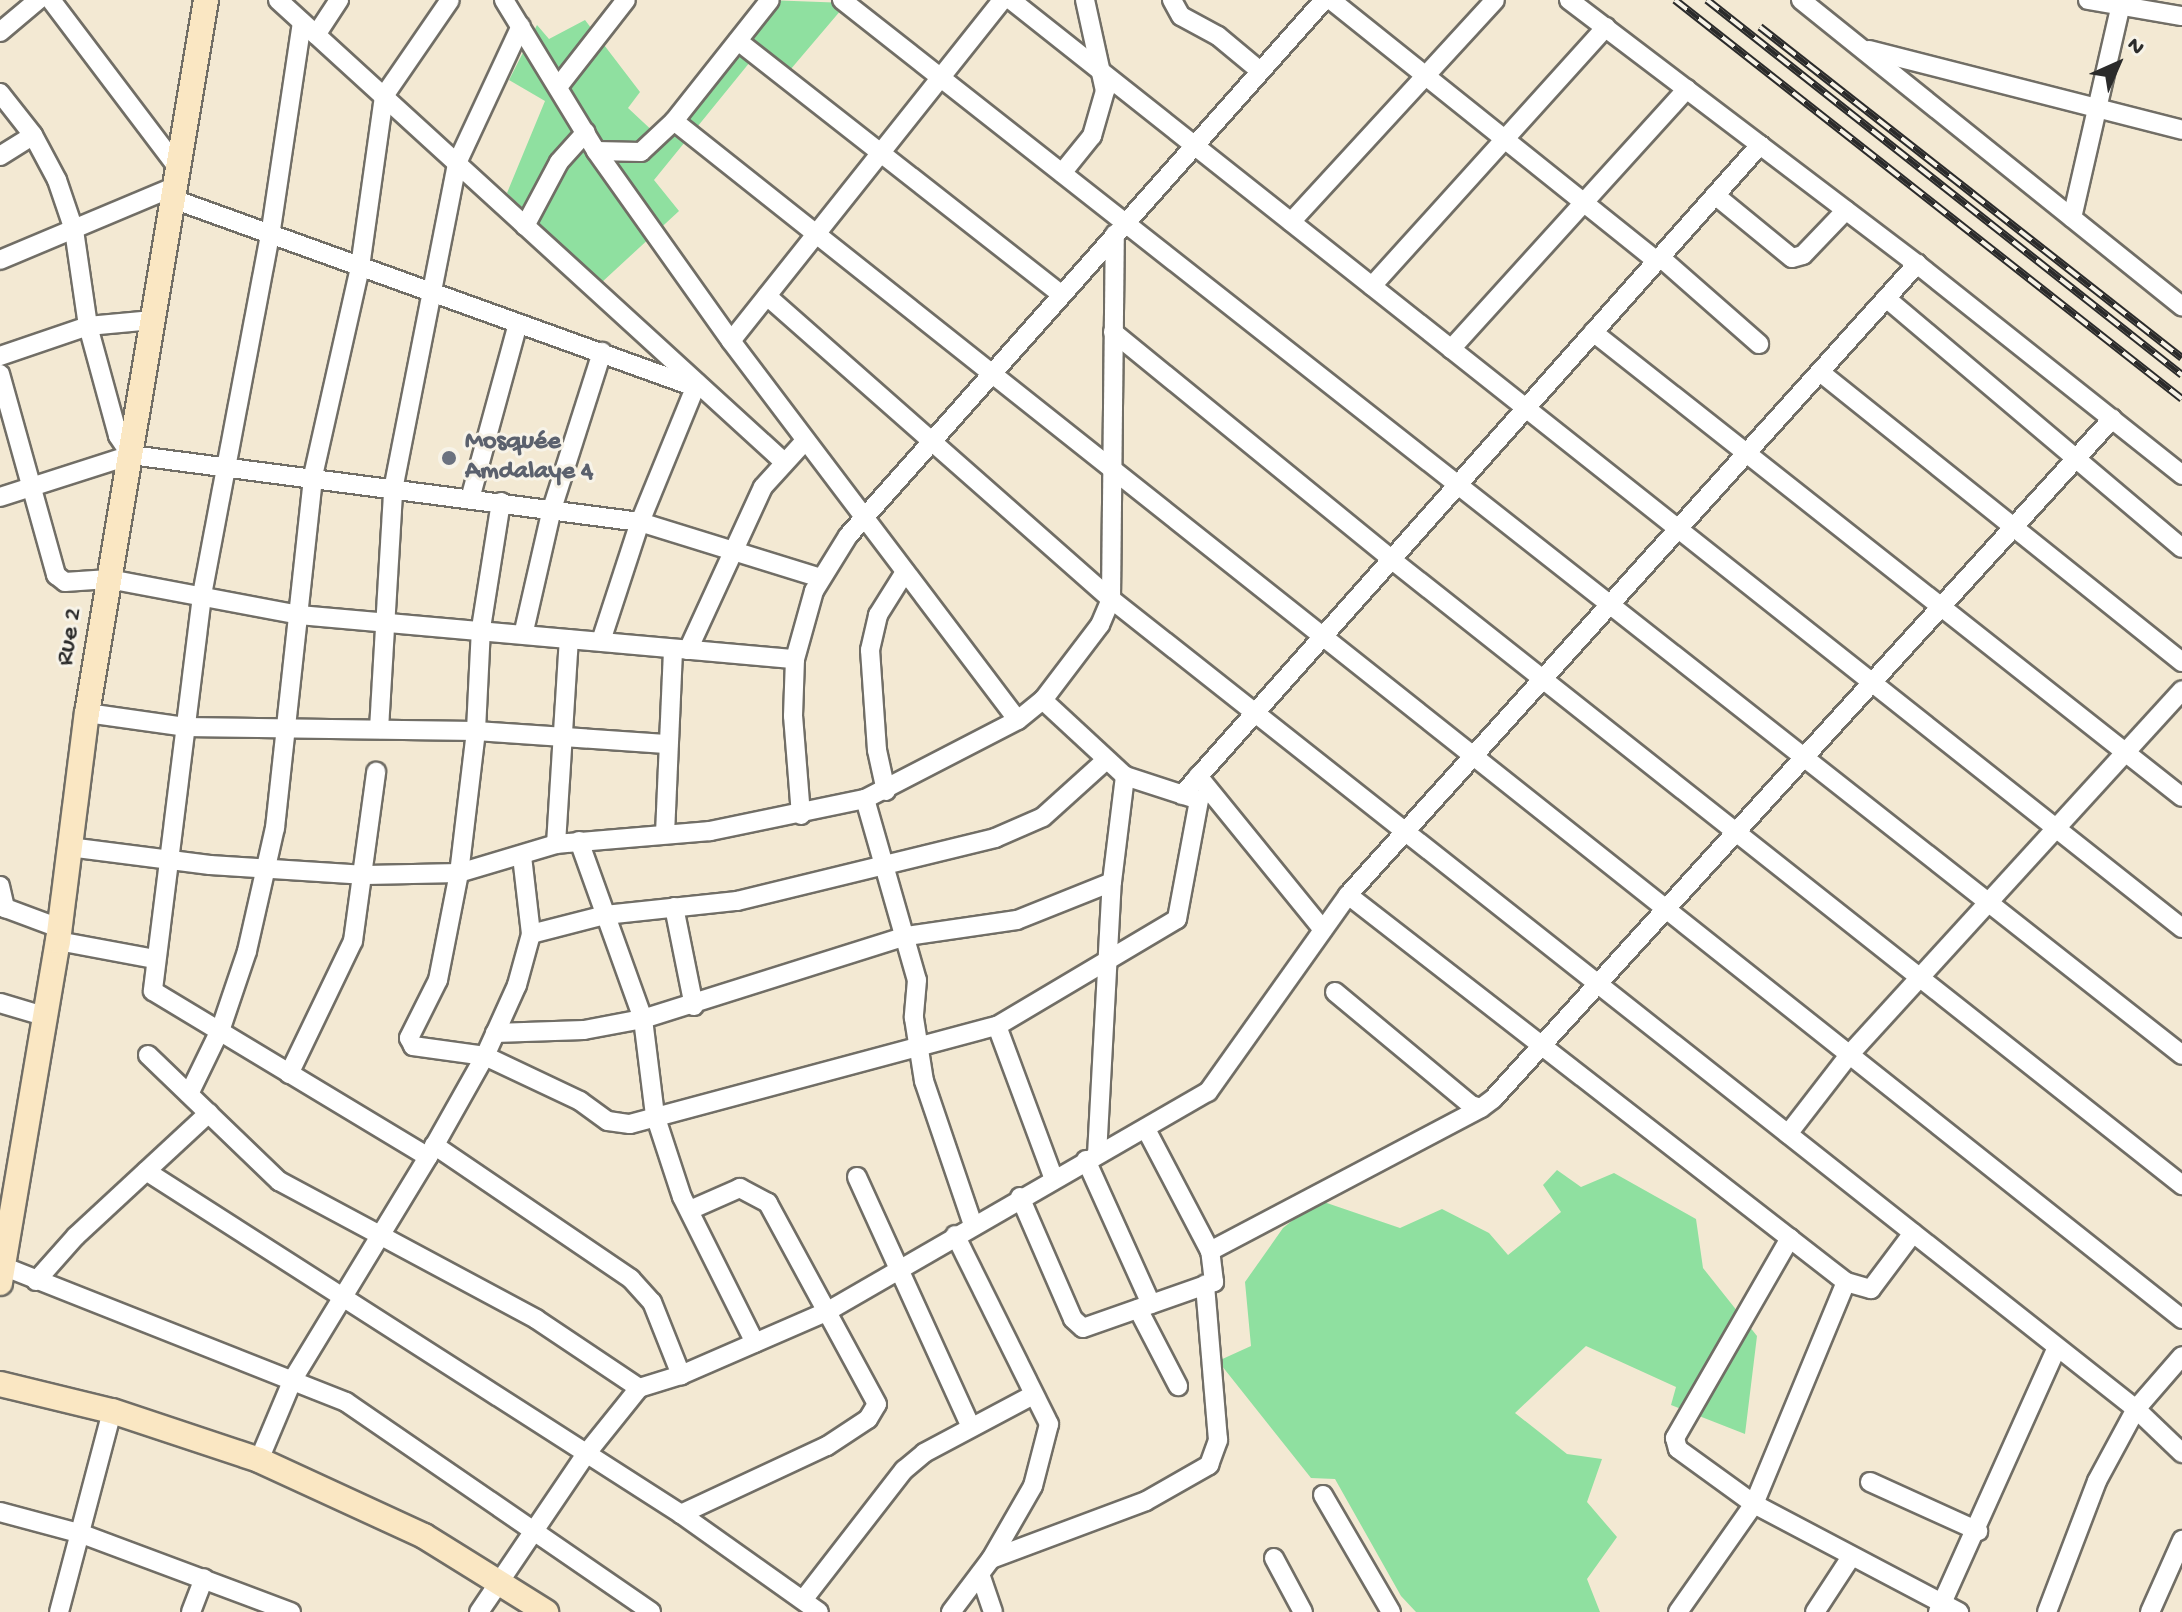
<!DOCTYPE html>
<html>
<head>
<meta charset="utf-8">
<style>
  body { margin:0 }
  #map { position:relative; width:2182px; height:1612px; overflow:hidden; background:#f3e9d3; font-family:"Gochi Hand",sans-serif }
  div>[style] { position:absolute }
  [style*='--x'] { left:calc(var(--x)*1px); top:calc(var(--y)*1px); width:calc(var(--w)*1px); rotate:calc(var(--a)*1deg) }
  .green>* { inset:0; background:#8fe0a0 }
  .roads { filter:drop-shadow(2px 0 #716e66) drop-shadow(-2px 0 #716e66) drop-shadow(0 2px #716e66) drop-shadow(0 -2px #716e66) }
  .street>* { height:18px; margin:-9px; padding:0 9px; transform-origin:9px; border-radius:9px; background:#fff }
  .secondary>* { height:24px; margin:-12px; padding:0 12px; transform-origin:12px; border-radius:12px; background:#fae7c3 }
  .rail>* { height:8px; margin-top:-4px; transform-origin:0; background:repeating-linear-gradient(90deg,#f7f3e8 0 15px,#2b2b2b 0 30px); box-sizing:border-box; border-block:2px solid #2b2b2b }
  .dots>* { width:22px; height:22px; translate:-50% -50%; box-sizing:border-box; border:4px solid #f7f3e8; border-radius:50% }
  span { translate:-50% -50%; white-space:nowrap; text-align:center; line-height:1.15; -webkit-text-stroke:6px #f7f3e8; paint-order:stroke }
  .worship-label { font-size:26px; color:#5b616d; font-weight:700 }
  .left { translate:0 -50%; text-align:left }
  .street-label { font-size:26px; color:#2b2b2b }
  .north { position:absolute; left:2078px; top:24px; width:80px; height:80px; -webkit-text-stroke:6px #f7f3e8; paint-order:stroke; rotate:45deg; font-size:22px; font-weight:700; line-height:32px; text-align:center; color:#2b2b2b }
  .north::after { content:''; display:block; margin:auto; width:28px; height:36px; background:#2b2b2b; clip-path:polygon(50% 0,100% 100%,50% 72%,0 100%) }
</style>
</head>
<body>
<div id="map">
  <div class="green">
    <i style="clip-path:polygon(767px 0,847px 3px,779px 83px,750px 62px,654px 180px,679px 211px,601px 283px,507px 193px,545px 101px,509px 80px,537px 25px,549px 39px,585px 20px,640px 92px,628px 108px,658px 136px)"></i>
    <i style="clip-path:polygon(1557px 1170px,1581px 1187px,1614px 1173px,1696px 1219px,1703px 1268px,1757px 1336px,1745px 1434px,1671px 1405px,1676px 1387px,1586px 1346px,1515px 1413px,1567px 1454px,1602px 1459px,1587px 1502px,1617px 1537px,1587px 1579px,1600px 1612px,1416px 1612px,1401px 1596px,1335px 1479px,1311px 1478px,1218px 1361px,1251px 1346px,1245px 1282px,1283px 1228px,1318px 1200px,1400px 1228px,1442px 1209px,1489px 1233px,1508px 1255px,1561px 1212px,1543px 1185px)"></i>
  </div>
  <div class="roads">
    <div class="street">
      <i style="--x:51;--y:0;--w:211;--a:52.9"></i>
      <i style="--x:278;--y:0;--w:685;--a:42.4"></i>
      <i style="--x:504;--y:0;--w:177;--a:58.6"></i>
      <i style="--x:596;--y:151;--w:233;--a:54.6"></i>
      <i style="--x:731;--y:341;--w:475;--a:52.9"></i>
      <i style="--x:842;--y:0;--w:1705;--a:38.21"></i>
      <i style="--x:1011;--y:0;--w:1494;--a:38.4"></i>
      <i style="--x:1172;--y:0;--w:18;--a:61"></i>
      <i style="--x:1181;--y:16;--w:42;--a:28.4"></i>
      <i style="--x:1218;--y:36;--w:55;--a:39.8"></i>
      <i style="--x:1331;--y:0;--w:418;--a:38.7"></i>
      <i style="--x:1569;--y:0;--w:437;--a:37.2"></i>
      <i style="--x:1917;--y:264;--w:339;--a:38.5"></i>
      <i style="--x:1801;--y:0;--w:489;--a:38.8"></i>
      <i style="--x:2088;--y:0;--w:95;--a:9.7"></i>
      <i style="--x:302;--y:22;--w:215;--a:98.5"></i>
      <i style="--x:270;--y:235;--w:367;--a:100.7"></i>
      <i style="--x:202;--y:596;--w:398;--a:97.1"></i>
      <i style="--x:153;--y:991;--w:321;--a:31.1"></i>
      <i style="--x:0;--y:32;--w:50;--a:-40.1"></i>
      <i style="--x:316;--y:35;--w:42;--a:-56.7"></i>
      <i style="--x:738;--y:41;--w:410;--a:38.1"></i>
      <i style="--x:1869;--y:50;--w:323;--a:14.3"></i>
      <i style="--x:558;--y:87;--w:110;--a:-52"></i>
      <i style="--x:0;--y:93;--w:53;--a:51.8"></i>
      <i style="--x:33;--y:135;--w:51;--a:61.9"></i>
      <i style="--x:57;--y:180;--w:53;--a:71.2"></i>
      <i style="--x:74;--y:230;--w:97;--a:81.7"></i>
      <i style="--x:88;--y:326;--w:114;--a:74.7"></i>
      <i style="--x:118;--y:436;--w:23;--a:56"></i>
      <i style="--x:674;--y:121;--w:1926;--a:38.46"></i>
      <i style="--x:596;--y:151;--w:45;--a:1.3"></i>
      <i style="--x:641;--y:152;--w:45;--a:-43.2"></i>
      <i style="--x:674;--y:121;--w:154;--a:-51.6"></i>
      <i style="--x:0;--y:156;--w:39;--a:-32"></i>
      <i style="--x:1062;--y:173;--w:48;--a:-51"></i>
      <i style="--x:1092;--y:136;--w:47;--a:-73.9"></i>
      <i style="--x:1105;--y:91;--w:93;--a:-102.4"></i>
      <i style="--x:1715;--y:195;--w:99;--a:39.3"></i>
      <i style="--x:1792;--y:258;--w:11;--a:-15"></i>
      <i style="--x:1803;--y:255;--w:62;--a:-46.3"></i>
      <i style="--x:173;--y:199;--w:555;--a:19.81"></i>
      <i style="--x:2072;--y:218;--w:224;--a:-77.1"></i>
      <i style="--x:1291;--y:222;--w:301;--a:-47.4"></i>
      <i style="--x:525;--y:226;--w:72;--a:-62"></i>
      <i style="--x:559;--y:162;--w:40;--a:-48"></i>
      <i style="--x:1660;--y:257;--w:132;--a:41.3"></i>
      <i style="--x:0;--y:260;--w:189;--a:-22.8"></i>
      <i style="--x:1372;--y:286;--w:349;--a:-47.9"></i>
      <i style="--x:767;--y:296;--w:458;--a:41.4"></i>
      <i style="--x:1111;--y:599;--w:1306;--a:38.32"></i>
      <i style="--x:2136;--y:1409;--w:64;--a:43.7"></i>
      <i style="--x:1886;--y:298;--w:387;--a:40.2"></i>
      <i style="--x:1113;--y:332;--w:359;--a:39.2"></i>
      <i style="--x:1391;--y:559;--w:1009;--a:38.36"></i>
      <i style="--x:1593;--y:332;--w:750;--a:38.29"></i>
      <i style="--x:731;--y:341;--w:436;--a:-51.5"></i>
      <i style="--x:1451;--y:349;--w:351;--a:-47.8"></i>
      <i style="--x:0;--y:356;--w:93;--a:-18.8"></i>
      <i style="--x:88;--y:326;--w:65;--a:-5.3"></i>
      <i style="--x:1820;--y:372;--w:464;--a:38.7"></i>
      <i style="--x:0;--y:374;--w:209;--a:74.4"></i>
      <i style="--x:56;--y:575;--w:11;--a:38"></i>
      <i style="--x:65;--y:582;--w:44;--a:-3.9"></i>
      <i style="--x:109;--y:579;--w:193;--a:10.7"></i>
      <i style="--x:299;--y:615;--w:498;--a:5.1"></i>
      <i style="--x:0;--y:497;--w:138;--a:-17.8"></i>
      <i style="--x:131;--y:455;--w:513;--a:7.5"></i>
      <i style="--x:640;--y:522;--w:189;--a:17.2"></i>
      <i style="--x:470;--y:499;--w:182;--a:-74.7"></i>
      <i style="--x:501;--y:502;--w:128;--a:99"></i>
      <i style="--x:481;--y:628;--w:103;--a:92.8"></i>
      <i style="--x:476;--y:731;--w:143;--a:96.8"></i>
      <i style="--x:459;--y:873;--w:109;--a:101.1"></i>
      <i style="--x:438;--y:980;--w:65;--a:116.6"></i>
      <i style="--x:409;--y:1038;--w:9;--a:63"></i>
      <i style="--x:413;--y:1046;--w:73;--a:7.9"></i>
      <i style="--x:485;--y:1056;--w:105;--a:25.3"></i>
      <i style="--x:580;--y:1101;--w:34;--a:36"></i>
      <i style="--x:608;--y:1121;--w:22;--a:8"></i>
      <i style="--x:630;--y:1124;--w:380;--a:-15"></i>
      <i style="--x:997;--y:1026;--w:209;--a:-30.7"></i>
      <i style="--x:1177;--y:919;--w:121;--a:-79.5"></i>
      <i style="--x:1199;--y:800;--w:78;--a:-162"></i>
      <i style="--x:1125;--y:776;--w:112;--a:-137.2"></i>
      <i style="--x:524;--y:631;--w:125;--a:-77.1"></i>
      <i style="--x:552;--y:509;--w:165;--a:-72.3"></i>
      <i style="--x:601;--y:641;--w:125;--a:-71.9"></i>
      <i style="--x:640;--y:522;--w:150;--a:-67.7"></i>
      <i style="--x:688;--y:650;--w:179;--a:-65.3"></i>
      <i style="--x:763;--y:487;--w:61;--a:-47.7"></i>
      <i style="--x:87;--y:713;--w:99;--a:8.1"></i>
      <i style="--x:185;--y:727;--w:291;--a:0.8"></i>
      <i style="--x:476;--y:731;--w:190;--a:3.9"></i>
      <i style="--x:379;--y:729;--w:239;--a:-86.6"></i>
      <i style="--x:393;--y:490;--w:333;--a:-78.9"></i>
      <i style="--x:457;--y:163;--w:151;--a:-65"></i>
      <i style="--x:1198;--y:776;--w:198;--a:50.9"></i>
      <i style="--x:886;--y:791;--w:42;--a:-102.4"></i>
      <i style="--x:877;--y:750;--w:100;--a:-94"></i>
      <i style="--x:870;--y:650;--w:36;--a:-77"></i>
      <i style="--x:878;--y:615;--w:51;--a:-57.9"></i>
      <i style="--x:1182;--y:795;--w:870;--a:-48.36"></i>
      <i style="--x:865;--y:799;--w:188;--a:74"></i>
      <i style="--x:917;--y:980;--w:38;--a:95"></i>
      <i style="--x:914;--y:1018;--w:64;--a:81"></i>
      <i style="--x:924;--y:1081;--w:152;--a:71.2"></i>
      <i style="--x:801;--y:815;--w:99;--a:-94.6"></i>
      <i style="--x:793;--y:716;--w:57;--a:-88"></i>
      <i style="--x:795;--y:659;--w:71;--a:-74.4"></i>
      <i style="--x:814;--y:591;--w:65;--a:-58.3"></i>
      <i style="--x:848;--y:536;--w:717;--a:-48.39"></i>
      <i style="--x:665;--y:834;--w:185;--a:-87.5"></i>
      <i style="--x:579;--y:841;--w:189;--a:70.2"></i>
      <i style="--x:643;--y:1019;--w:97;--a:82.9"></i>
      <i style="--x:655;--y:1115;--w:86;--a:71.8"></i>
      <i style="--x:682;--y:1197;--w:163;--a:63.4"></i>
      <i style="--x:556;--y:844;--w:205;--a:-86.4"></i>
      <i style="--x:69;--y:847;--w:142;--a:7.3"></i>
      <i style="--x:210;--y:865;--w:156;--a:3.7"></i>
      <i style="--x:366;--y:875;--w:93;--a:-1.2"></i>
      <i style="--x:459;--y:873;--w:101;--a:-16.6"></i>
      <i style="--x:556;--y:844;--w:155;--a:-4.8"></i>
      <i style="--x:710;--y:831;--w:158;--a:-11.7"></i>
      <i style="--x:865;--y:799;--w:172;--a:-27.3"></i>
      <i style="--x:1018;--y:720;--w:32;--a:-39"></i>
      <i style="--x:1043;--y:700;--w:94;--a:-52.8"></i>
      <i style="--x:1100;--y:625;--w:28;--a:-67"></i>
      <i style="--x:1111;--y:599;--w:365;--a:-89.4"></i>
      <i style="--x:0;--y:886;--w:23;--a:77"></i>
      <i style="--x:1348;--y:895;--w:631;--a:37.85"></i>
      <i style="--x:1846;--y:1282;--w:26;--a:16"></i>
      <i style="--x:1871;--y:1289;--w:70;--a:-53.1"></i>
      <i style="--x:0;--y:906;--w:63;--a:20.4"></i>
      <i style="--x:674;--y:907;--w:101;--a:78.6"></i>
      <i style="--x:531;--y:934;--w:76;--a:-14.4"></i>
      <i style="--x:605;--y:915;--w:133;--a:-6.1"></i>
      <i style="--x:737;--y:901;--w:266;--a:-13.7"></i>
      <i style="--x:995;--y:838;--w:52;--a:-23.6"></i>
      <i style="--x:1043;--y:817;--w:85;--a:-42.1"></i>
      <i style="--x:58;--y:941;--w:99;--a:10.5"></i>
      <i style="--x:1335;--y:992;--w:177;--a:39.7"></i>
      <i style="--x:1471;--y:1105;--w:10;--a:17"></i>
      <i style="--x:1481;--y:1108;--w:15;--a:-37"></i>
      <i style="--x:1493;--y:1099;--w:920;--a:-47.69"></i>
      <i style="--x:0;--y:1003;--w:46;--a:16.5"></i>
      <i style="--x:997;--y:1026;--w:163;--a:69.6"></i>
      <i style="--x:495;--y:1033;--w:89;--a:-1.9"></i>
      <i style="--x:584;--y:1030;--w:60;--a:-10.6"></i>
      <i style="--x:643;--y:1019;--w:277;--a:-17.5"></i>
      <i style="--x:907;--y:936;--w:111;--a:-8.3"></i>
      <i style="--x:1017;--y:920;--w:102;--a:-21.8"></i>
      <i style="--x:148;--y:1055;--w:182;--a:43.9"></i>
      <i style="--x:279;--y:1181;--w:292;--a:28.2"></i>
      <i style="--x:536;--y:1319;--w:124;--a:33.8"></i>
      <i style="--x:289;--y:1074;--w:148;--a:-64.3"></i>
      <i style="--x:353;--y:941;--w:171;--a:-82.2"></i>
      <i style="--x:189;--y:1094;--w:73;--a:-64.1"></i>
      <i style="--x:221;--y:1028;--w:81;--a:-71.3"></i>
      <i style="--x:247;--y:951;--w:126;--a:-77.2"></i>
      <i style="--x:275;--y:828;--w:354;--a:-83.8"></i>
      <i style="--x:313;--y:476;--w:214;--a:-77.3"></i>
      <i style="--x:360;--y:267;--w:173;--a:-82"></i>
      <i style="--x:384;--y:96;--w:116;--a:-55.5"></i>
      <i style="--x:1788;--y:1134;--w:100;--a:-52.3"></i>
      <i style="--x:1849;--y:1055;--w:494;--a:-47.6"></i>
      <i style="--x:434;--y:1145;--w:238;--a:34.2"></i>
      <i style="--x:631;--y:1279;--w:31;--a:48"></i>
      <i style="--x:652;--y:1302;--w:79;--a:68.3"></i>
      <i style="--x:1097;--y:1155;--w:273;--a:-86.9"></i>
      <i style="--x:1112;--y:882;--w:107;--a:-83"></i>
      <i style="--x:1086;--y:1160;--w:158;--a:65.7"></i>
      <i style="--x:146;--y:1171;--w:636;--a:32.66"></i>
      <i style="--x:681;--y:1514;--w:169;--a:35.4"></i>
      <i style="--x:857;--y:1177;--w:275;--a:65.5"></i>
      <i style="--x:1020;--y:1197;--w:133;--a:66.5"></i>
      <i style="--x:1073;--y:1319;--w:13;--a:42"></i>
      <i style="--x:1083;--y:1328;--w:139;--a:-19.3"></i>
      <i style="--x:1214;--y:1282;--w:31;--a:-97"></i>
      <i style="--x:1210;--y:1251;--w:136;--a:-117.7"></i>
      <i style="--x:1790;--y:1238;--w:231;--a:119.9"></i>
      <i style="--x:1675;--y:1438;--w:11;--a:75"></i>
      <i style="--x:1678;--y:1449;--w:94;--a:35.9"></i>
      <i style="--x:1754;--y:1504;--w:232;--a:27.8"></i>
      <i style="--x:1210;--y:1251;--w:306;--a:-27.8"></i>
      <i style="--x:0;--y:1265;--w:372;--a:21.6"></i>
      <i style="--x:346;--y:1402;--w:370;--a:34.5"></i>
      <i style="--x:36;--y:1281;--w:60;--a:-48.4"></i>
      <i style="--x:76;--y:1236;--w:181;--a:-42.8"></i>
      <i style="--x:1138;--y:1309;--w:87;--a:62.5"></i>
      <i style="--x:259;--y:1460;--w:88;--a:-67.2"></i>
      <i style="--x:293;--y:1379;--w:260;--a:-58.7"></i>
      <i style="--x:428;--y:1157;--w:116;--a:-60.6"></i>
      <i style="--x:485;--y:1056;--w:78;--a:-65.7"></i>
      <i style="--x:517;--y:985;--w:53;--a:-74.6"></i>
      <i style="--x:531;--y:934;--w:79;--a:-96.6"></i>
      <i style="--x:1870;--y:1482;--w:119;--a:24.4"></i>
      <i style="--x:1323;--y:1495;--w:135;--a:59.8"></i>
      <i style="--x:0;--y:1512;--w:85;--a:15"></i>
      <i style="--x:82;--y:1534;--w:223;--a:20.5"></i>
      <i style="--x:681;--y:1514;--w:161;--a:-25"></i>
      <i style="--x:827;--y:1446;--w:49;--a:-33.4"></i>
      <i style="--x:868;--y:1419;--w:17;--a:-59"></i>
      <i style="--x:877;--y:1404;--w:229;--a:-118.5"></i>
      <i style="--x:768;--y:1203;--w:32;--a:-152"></i>
      <i style="--x:740;--y:1188;--w:55;--a:156.3"></i>
      <i style="--x:1274;--y:1558;--w:61;--a:61.8"></i>
      <i style="--x:991;--y:1559;--w:165;--a:-20.5"></i>
      <i style="--x:1146;--y:1501;--w:73;--a:-29.7"></i>
      <i style="--x:1209;--y:1465;--w:27;--a:-70"></i>
      <i style="--x:1218;--y:1440;--w:156;--a:-94.8"></i>
      <i style="--x:980;--y:1574;--w:40;--a:71.1"></i>
      <i style="--x:803;--y:1600;--w:165;--a:-52.2"></i>
      <i style="--x:904;--y:1470;--w:26;--a:-40"></i>
      <i style="--x:924;--y:1453;--w:123;--a:-28"></i>
      <i style="--x:59;--y:1612;--w:208;--a:-75.2"></i>
      <i style="--x:191;--y:1612;--w:36;--a:-69"></i>
      <i style="--x:479;--y:1612;--w:191;--a:-55.9"></i>
      <i style="--x:586;--y:1454;--w:85;--a:-51.2"></i>
      <i style="--x:639;--y:1388;--w:44;--a:-17.2"></i>
      <i style="--x:681;--y:1375;--w:160;--a:-23.5"></i>
      <i style="--x:828;--y:1311;--w:439;--a:-30"></i>
      <i style="--x:1208;--y:1092;--w:242;--a:-54.6"></i>
      <i style="--x:1348;--y:895;--w:850;--a:-47.96"></i>
      <i style="--x:951;--y:1612;--w:66;--a:-53"></i>
      <i style="--x:991;--y:1559;--w:84;--a:-60.1"></i>
      <i style="--x:1033;--y:1486;--w:64;--a:-75.5"></i>
      <i style="--x:1049;--y:1424;--w:211;--a:-116.4"></i>
      <i style="--x:1678;--y:1612;--w:132;--a:-54.9"></i>
      <i style="--x:1754;--y:1504;--w:240;--a:-67.5"></i>
      <i style="--x:1815;--y:1612;--w:66;--a:-56.8"></i>
      <i style="--x:1938;--y:1612;--w:290;--a:-65.8"></i>
      <i style="--x:2047;--y:1612;--w:140;--a:-69.1"></i>
      <i style="--x:2097;--y:1481;--w:82;--a:-61.6"></i>
      <i style="--x:2136;--y:1409;--w:70;--a:-49"></i>
      <i style="--x:2150;--y:1612;--w:79;--a:-66"></i>
    </div>
    <div class="secondary">
      <i style="--x:0;--y:1283;--w:347;--a:-80.4"></i>
      <i style="--x:58;--y:941;--w:230;--a:-82.8"></i>
      <i style="--x:87;--y:713;--w:723;--a:-80.52"></i>
      <i style="--x:0;--y:1384;--w:115;--a:13.6"></i>
      <i style="--x:112;--y:1411;--w:155;--a:18.4"></i>
      <i style="--x:259;--y:1460;--w:182;--a:24.7"></i>
      <i style="--x:424;--y:1536;--w:144;--a:31.9"></i>
    </div>
  </div>
  <div class="rail">
    <i style="--x:1675;--y:0;--w:645;--a:38.2"></i>
    <i style="--x:1707;--y:0;--w:605;--a:38.29"></i>
    <i style="--x:1760;--y:27;--w:536;--a:38.11"></i>
  </div>
  <div class="dots">
    <i style="left:449px;top:458px;background:#6b7280"></i>
  </div>
  <div class="worship-label">
    <span class="left" style="left:465px;top:458px">Mosquée<br>Amdalaye 4</span>
  </div>
  <div class="street-label">
    <span style="left:71px;top:637px;rotate:-81deg">Rue 2</span>
  </div>
  <div class="north">N</div>
</div>
</body>
</html>
